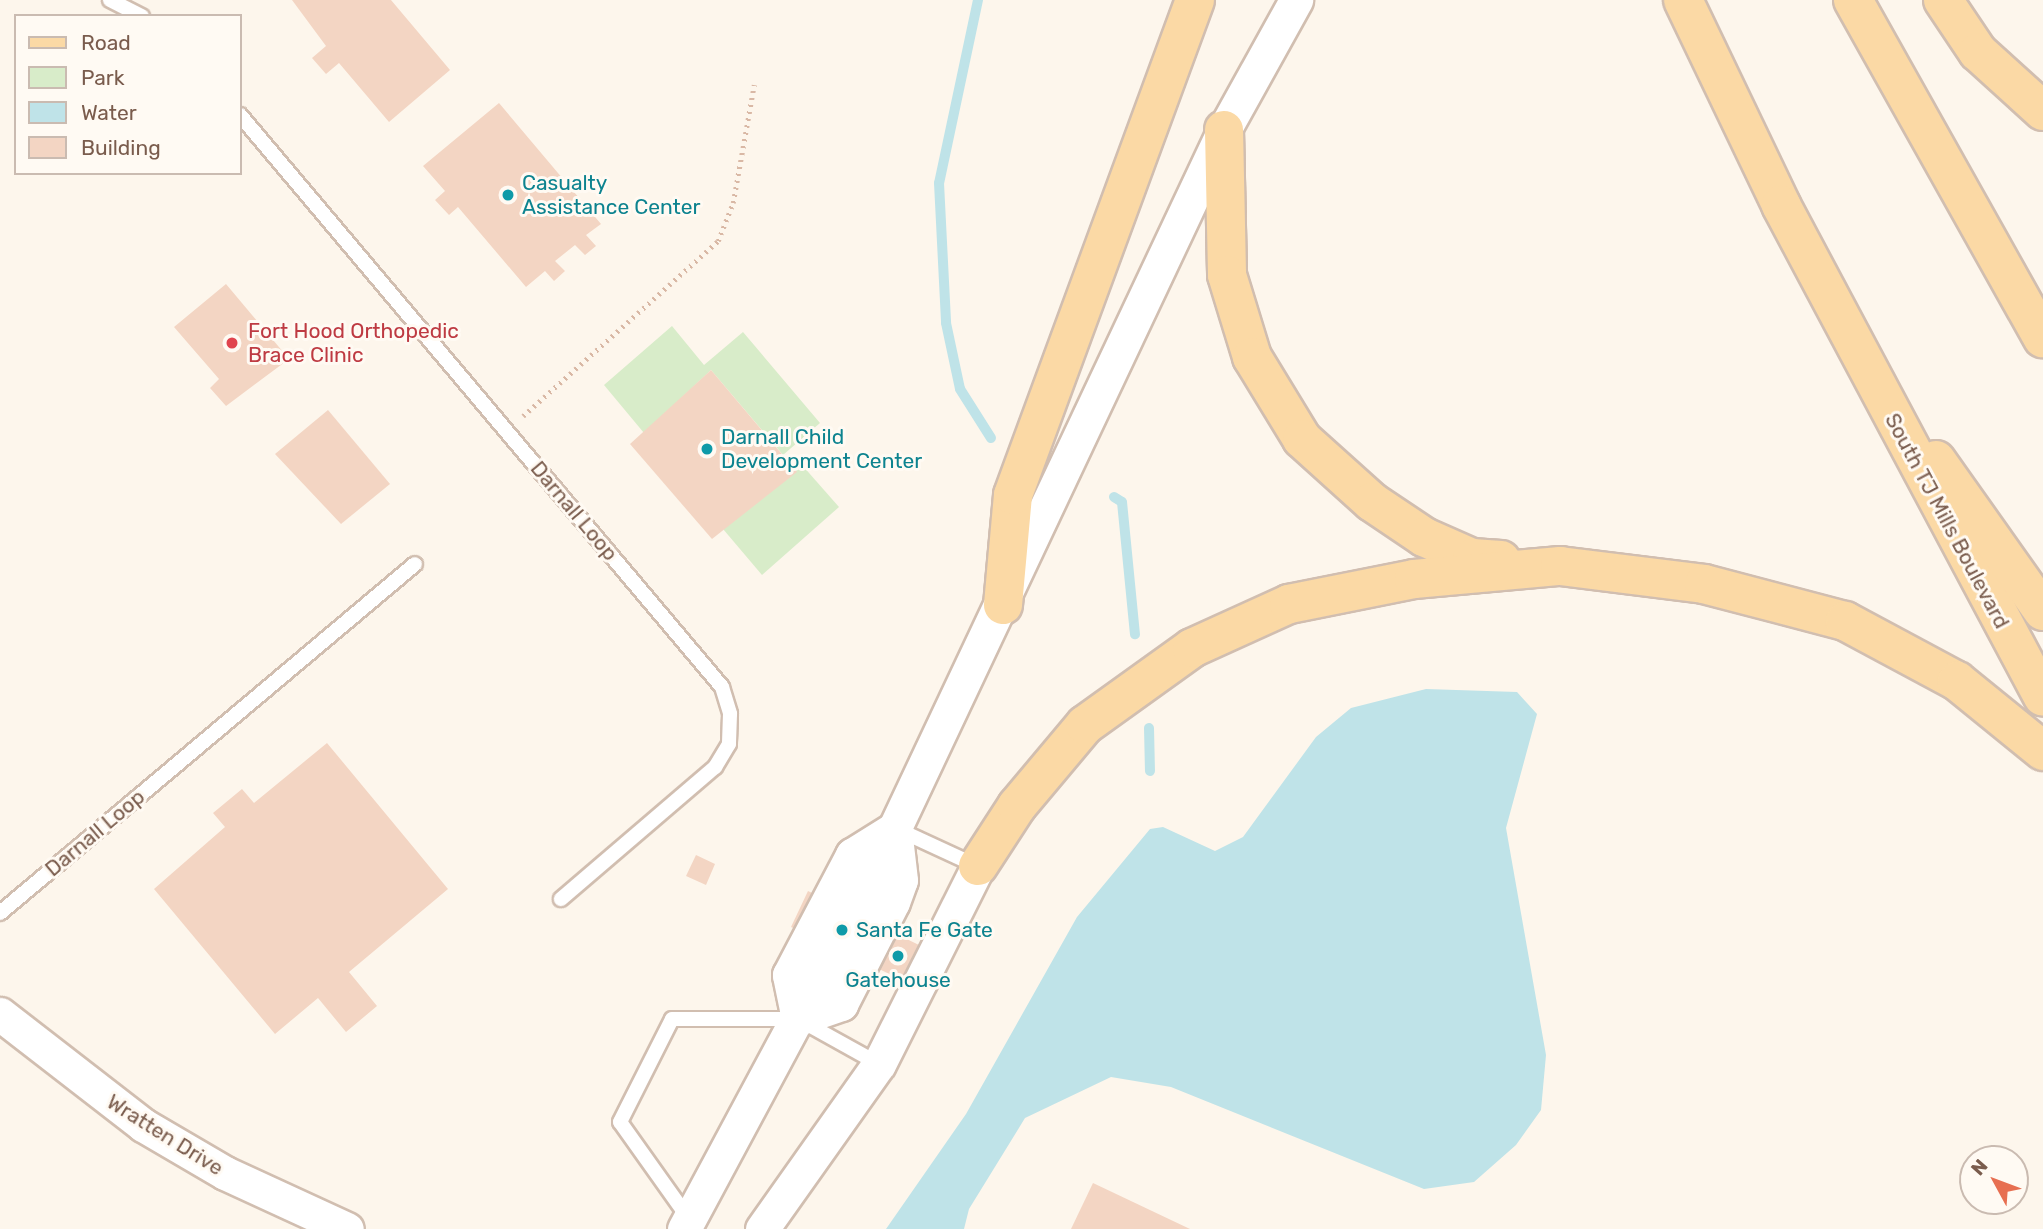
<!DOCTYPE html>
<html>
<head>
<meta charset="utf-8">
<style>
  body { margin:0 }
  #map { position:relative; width:2043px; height:1229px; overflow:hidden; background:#fdf6ec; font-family:Rubik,sans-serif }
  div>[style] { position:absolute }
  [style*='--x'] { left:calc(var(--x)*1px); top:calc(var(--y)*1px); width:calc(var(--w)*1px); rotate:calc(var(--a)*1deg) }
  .green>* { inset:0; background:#d8ecc9 }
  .water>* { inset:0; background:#bfe3e8 }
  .stream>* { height:10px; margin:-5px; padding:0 5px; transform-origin:5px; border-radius:5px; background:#bfe3e8 }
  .building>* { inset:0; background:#f3d5c3 }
  .path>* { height:4.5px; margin-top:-2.25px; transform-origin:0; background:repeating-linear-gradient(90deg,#d9b8a5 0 2px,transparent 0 7px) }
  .roads { filter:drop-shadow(2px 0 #d1beb0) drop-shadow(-2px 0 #d1beb0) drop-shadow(0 2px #d1beb0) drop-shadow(0 -2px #d1beb0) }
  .service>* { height:14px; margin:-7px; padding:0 7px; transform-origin:7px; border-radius:7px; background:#fff }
  .tertiary>* { height:33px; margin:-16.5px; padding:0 16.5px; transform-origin:16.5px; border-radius:16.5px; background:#fff }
  .primary>* { height:38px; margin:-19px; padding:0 19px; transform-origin:19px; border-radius:19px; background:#fbd9a5 }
  .dots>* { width:19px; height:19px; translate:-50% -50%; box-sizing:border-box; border:4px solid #fffaf3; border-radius:50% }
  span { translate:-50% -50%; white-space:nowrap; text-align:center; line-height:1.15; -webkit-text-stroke:6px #fffaf3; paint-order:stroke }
  .culture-label { font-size:21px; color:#0d838f }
  .left { translate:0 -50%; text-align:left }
  .health-label { font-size:21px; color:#be3a42 }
  .street-label { font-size:21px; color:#7a5c4d }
  .legend { position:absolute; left:14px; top:14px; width:228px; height:161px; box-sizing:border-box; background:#fffaf3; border:2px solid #cabbb1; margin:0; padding:9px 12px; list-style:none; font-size:21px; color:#7a5c4d }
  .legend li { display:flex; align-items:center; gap:14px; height:35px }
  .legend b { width:35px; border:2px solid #cabbb1 }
  .north { position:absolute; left:1959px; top:1145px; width:70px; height:70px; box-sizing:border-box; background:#fffaf3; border:2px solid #cabbb1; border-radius:50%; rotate:311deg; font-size:19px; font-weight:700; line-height:28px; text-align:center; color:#7a5c4d }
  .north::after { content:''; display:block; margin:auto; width:24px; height:32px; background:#e76f51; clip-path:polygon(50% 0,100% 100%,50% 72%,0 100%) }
</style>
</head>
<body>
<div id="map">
  <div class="green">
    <i style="clip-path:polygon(672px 326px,704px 365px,743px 332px,820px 423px,783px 455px,711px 370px,644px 433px,604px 385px)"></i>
    <i style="clip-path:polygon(802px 465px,839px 507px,762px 575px,723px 529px)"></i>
  </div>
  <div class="water">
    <i style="clip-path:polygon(1426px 689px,1517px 692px,1537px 714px,1506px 828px,1546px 1055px,1541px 1110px,1516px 1145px,1474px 1182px,1424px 1189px,1171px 1087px,1111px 1077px,1025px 1118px,969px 1209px,964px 1229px,886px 1229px,966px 1114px,1077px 917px,1150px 829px,1163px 827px,1215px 851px,1243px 837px,1316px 737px,1351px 708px)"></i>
  </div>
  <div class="stream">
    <i style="--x:978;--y:0;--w:187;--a:102"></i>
    <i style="--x:939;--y:183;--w:140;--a:87.1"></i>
    <i style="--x:946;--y:323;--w:67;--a:78"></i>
    <i style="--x:960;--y:389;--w:58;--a:57.7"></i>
    <i style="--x:1114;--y:497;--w:9;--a:32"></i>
    <i style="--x:1122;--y:502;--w:133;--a:84.4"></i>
    <i style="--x:1149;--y:728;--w:43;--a:88.7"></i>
  </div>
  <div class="building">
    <i style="clip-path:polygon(292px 0,391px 0,450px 70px,389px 122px,339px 63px,326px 74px,312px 58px,326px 46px)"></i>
    <i style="clip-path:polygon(499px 103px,601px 224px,586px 235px,596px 246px,585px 255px,575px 245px,555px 261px,565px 271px,554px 281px,545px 271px,526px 287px,458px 207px,449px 215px,435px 200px,445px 191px,423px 166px)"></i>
    <i style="clip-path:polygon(226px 284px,289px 359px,226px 406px,210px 388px,219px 379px,174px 327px)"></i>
    <i style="clip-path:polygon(711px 370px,797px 472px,712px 539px,630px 444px)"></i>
    <i style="clip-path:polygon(328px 410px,390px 484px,341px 524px,275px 454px)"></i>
    <i style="clip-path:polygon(327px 743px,448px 889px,349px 972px,377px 1006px,346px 1032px,318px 998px,275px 1034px,154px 889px,225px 827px,213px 813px,242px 789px,254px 803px)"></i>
    <i style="clip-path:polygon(696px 855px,715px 864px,706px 885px,686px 876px)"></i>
    <i style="clip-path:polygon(808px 891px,919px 945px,902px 980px,791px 927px)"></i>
    <i style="clip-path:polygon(1093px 1183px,1190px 1229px,1071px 1229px)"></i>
  </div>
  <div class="path">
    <i style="--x:523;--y:416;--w:262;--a:-41.9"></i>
    <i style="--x:718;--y:241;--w:41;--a:-68.5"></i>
    <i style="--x:733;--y:203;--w:120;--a:-79.9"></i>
  </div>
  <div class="roads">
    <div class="service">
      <i style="--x:110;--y:0;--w:36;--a:27"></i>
      <i style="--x:240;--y:115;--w:748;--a:49.88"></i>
      <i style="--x:722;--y:687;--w:28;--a:73"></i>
      <i style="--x:730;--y:714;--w:30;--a:92"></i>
      <i style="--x:729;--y:744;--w:27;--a:121"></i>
      <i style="--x:715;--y:767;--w:203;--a:139.4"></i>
      <i style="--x:897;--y:829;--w:88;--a:24.8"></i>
      <i style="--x:0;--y:913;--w:542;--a:-40.06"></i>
      <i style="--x:689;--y:1219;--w:119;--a:-125.4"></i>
      <i style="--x:620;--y:1122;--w:115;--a:-63.2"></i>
      <i style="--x:672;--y:1019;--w:126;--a:0"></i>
      <i style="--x:798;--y:1019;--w:93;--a:29.1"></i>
    </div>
    <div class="tertiary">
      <i style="--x:0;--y:1014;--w:181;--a:37.8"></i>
      <i style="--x:143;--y:1125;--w:95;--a:30.3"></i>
      <i style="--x:225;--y:1173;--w:134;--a:24.7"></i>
      <i style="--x:798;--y:1019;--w:46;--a:-19.2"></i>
      <i style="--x:841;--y:1004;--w:114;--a:-63"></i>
      <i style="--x:893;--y:902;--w:23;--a:-70"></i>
      <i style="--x:901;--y:880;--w:52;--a:-96.6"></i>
      <i style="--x:798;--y:1019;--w:45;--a:-101.6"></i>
      <i style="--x:789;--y:975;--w:136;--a:-62.3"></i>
      <i style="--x:852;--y:855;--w:51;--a:-32.1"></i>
      <i style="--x:684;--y:1229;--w:386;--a:-61.8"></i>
      <i style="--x:866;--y:889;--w:839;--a:-64.75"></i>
      <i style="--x:1224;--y:130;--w:149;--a:-61"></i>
      <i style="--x:762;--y:1229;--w:202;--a:-54.7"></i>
      <i style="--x:879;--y:1064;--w:221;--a:-63.4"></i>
    </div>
    <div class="primary">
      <i style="--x:1683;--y:0;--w:227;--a:64.4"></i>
      <i style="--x:1781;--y:205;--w:557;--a:61.96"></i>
      <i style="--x:1853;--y:0;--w:388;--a:60.7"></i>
      <i style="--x:1943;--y:0;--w:63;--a:56.1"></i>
      <i style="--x:1978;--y:52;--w:88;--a:42.2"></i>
      <i style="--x:1224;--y:130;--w:145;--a:88.8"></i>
      <i style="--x:1227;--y:275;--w:86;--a:73"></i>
      <i style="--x:1252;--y:357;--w:96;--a:58.6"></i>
      <i style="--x:1302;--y:439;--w:94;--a:42"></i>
      <i style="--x:1372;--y:502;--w:63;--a:33.9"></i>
      <i style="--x:1424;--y:537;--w:52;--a:23.6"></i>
      <i style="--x:1472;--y:558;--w:29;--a:4"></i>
      <i style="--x:1936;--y:460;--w:185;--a:54.7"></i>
      <i style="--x:1003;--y:605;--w:110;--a:-84.8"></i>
      <i style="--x:1013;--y:495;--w:527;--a:-69.81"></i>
      <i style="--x:978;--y:866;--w:72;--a:-57"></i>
      <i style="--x:1017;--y:806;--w:106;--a:-50"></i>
      <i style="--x:1085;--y:725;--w:132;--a:-35.7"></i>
      <i style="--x:1192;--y:648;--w:107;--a:-24.4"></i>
      <i style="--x:1289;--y:604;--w:127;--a:-11.3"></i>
      <i style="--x:1414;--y:579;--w:147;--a:-5.1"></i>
      <i style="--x:1560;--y:566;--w:145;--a:7.1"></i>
      <i style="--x:1704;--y:584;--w:146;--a:14.7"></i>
      <i style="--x:1845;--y:621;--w:127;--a:28.2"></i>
      <i style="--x:1957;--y:681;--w:111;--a:39.1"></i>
    </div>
  </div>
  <div class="dots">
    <i style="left:508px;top:195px;background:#0f9aa8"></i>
    <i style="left:232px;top:343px;background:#e0444e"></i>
    <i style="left:707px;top:449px;background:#0f9aa8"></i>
    <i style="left:842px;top:930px;background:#0f9aa8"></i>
    <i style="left:898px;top:956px;background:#0f9aa8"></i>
  </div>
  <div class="culture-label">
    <span class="left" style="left:522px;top:195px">Casualty<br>Assistance Center</span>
    <span class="left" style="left:721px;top:449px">Darnall Child<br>Development Center</span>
    <span class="left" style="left:856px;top:930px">Santa Fe Gate</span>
    <span style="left:898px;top:980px">Gatehouse</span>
  </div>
  <div class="health-label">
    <span class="left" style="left:248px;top:343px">Fort Hood Orthopedic<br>Brace Clinic</span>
  </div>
  <div class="street-label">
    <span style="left:574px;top:511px;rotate:50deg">Darnall Loop</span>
    <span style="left:1947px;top:521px;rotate:62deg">South TJ Mills Boulevard</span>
    <span style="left:95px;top:833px;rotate:-40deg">Darnall Loop</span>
    <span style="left:165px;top:1135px;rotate:32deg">Wratten Drive</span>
  </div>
  <ul class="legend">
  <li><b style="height:9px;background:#fbd9a5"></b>Road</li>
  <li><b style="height:19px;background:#d8ecc9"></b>Park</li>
  <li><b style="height:19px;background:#bfe3e8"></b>Water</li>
  <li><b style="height:19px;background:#f3d5c3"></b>Building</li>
  </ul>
  <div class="north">N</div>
</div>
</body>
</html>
